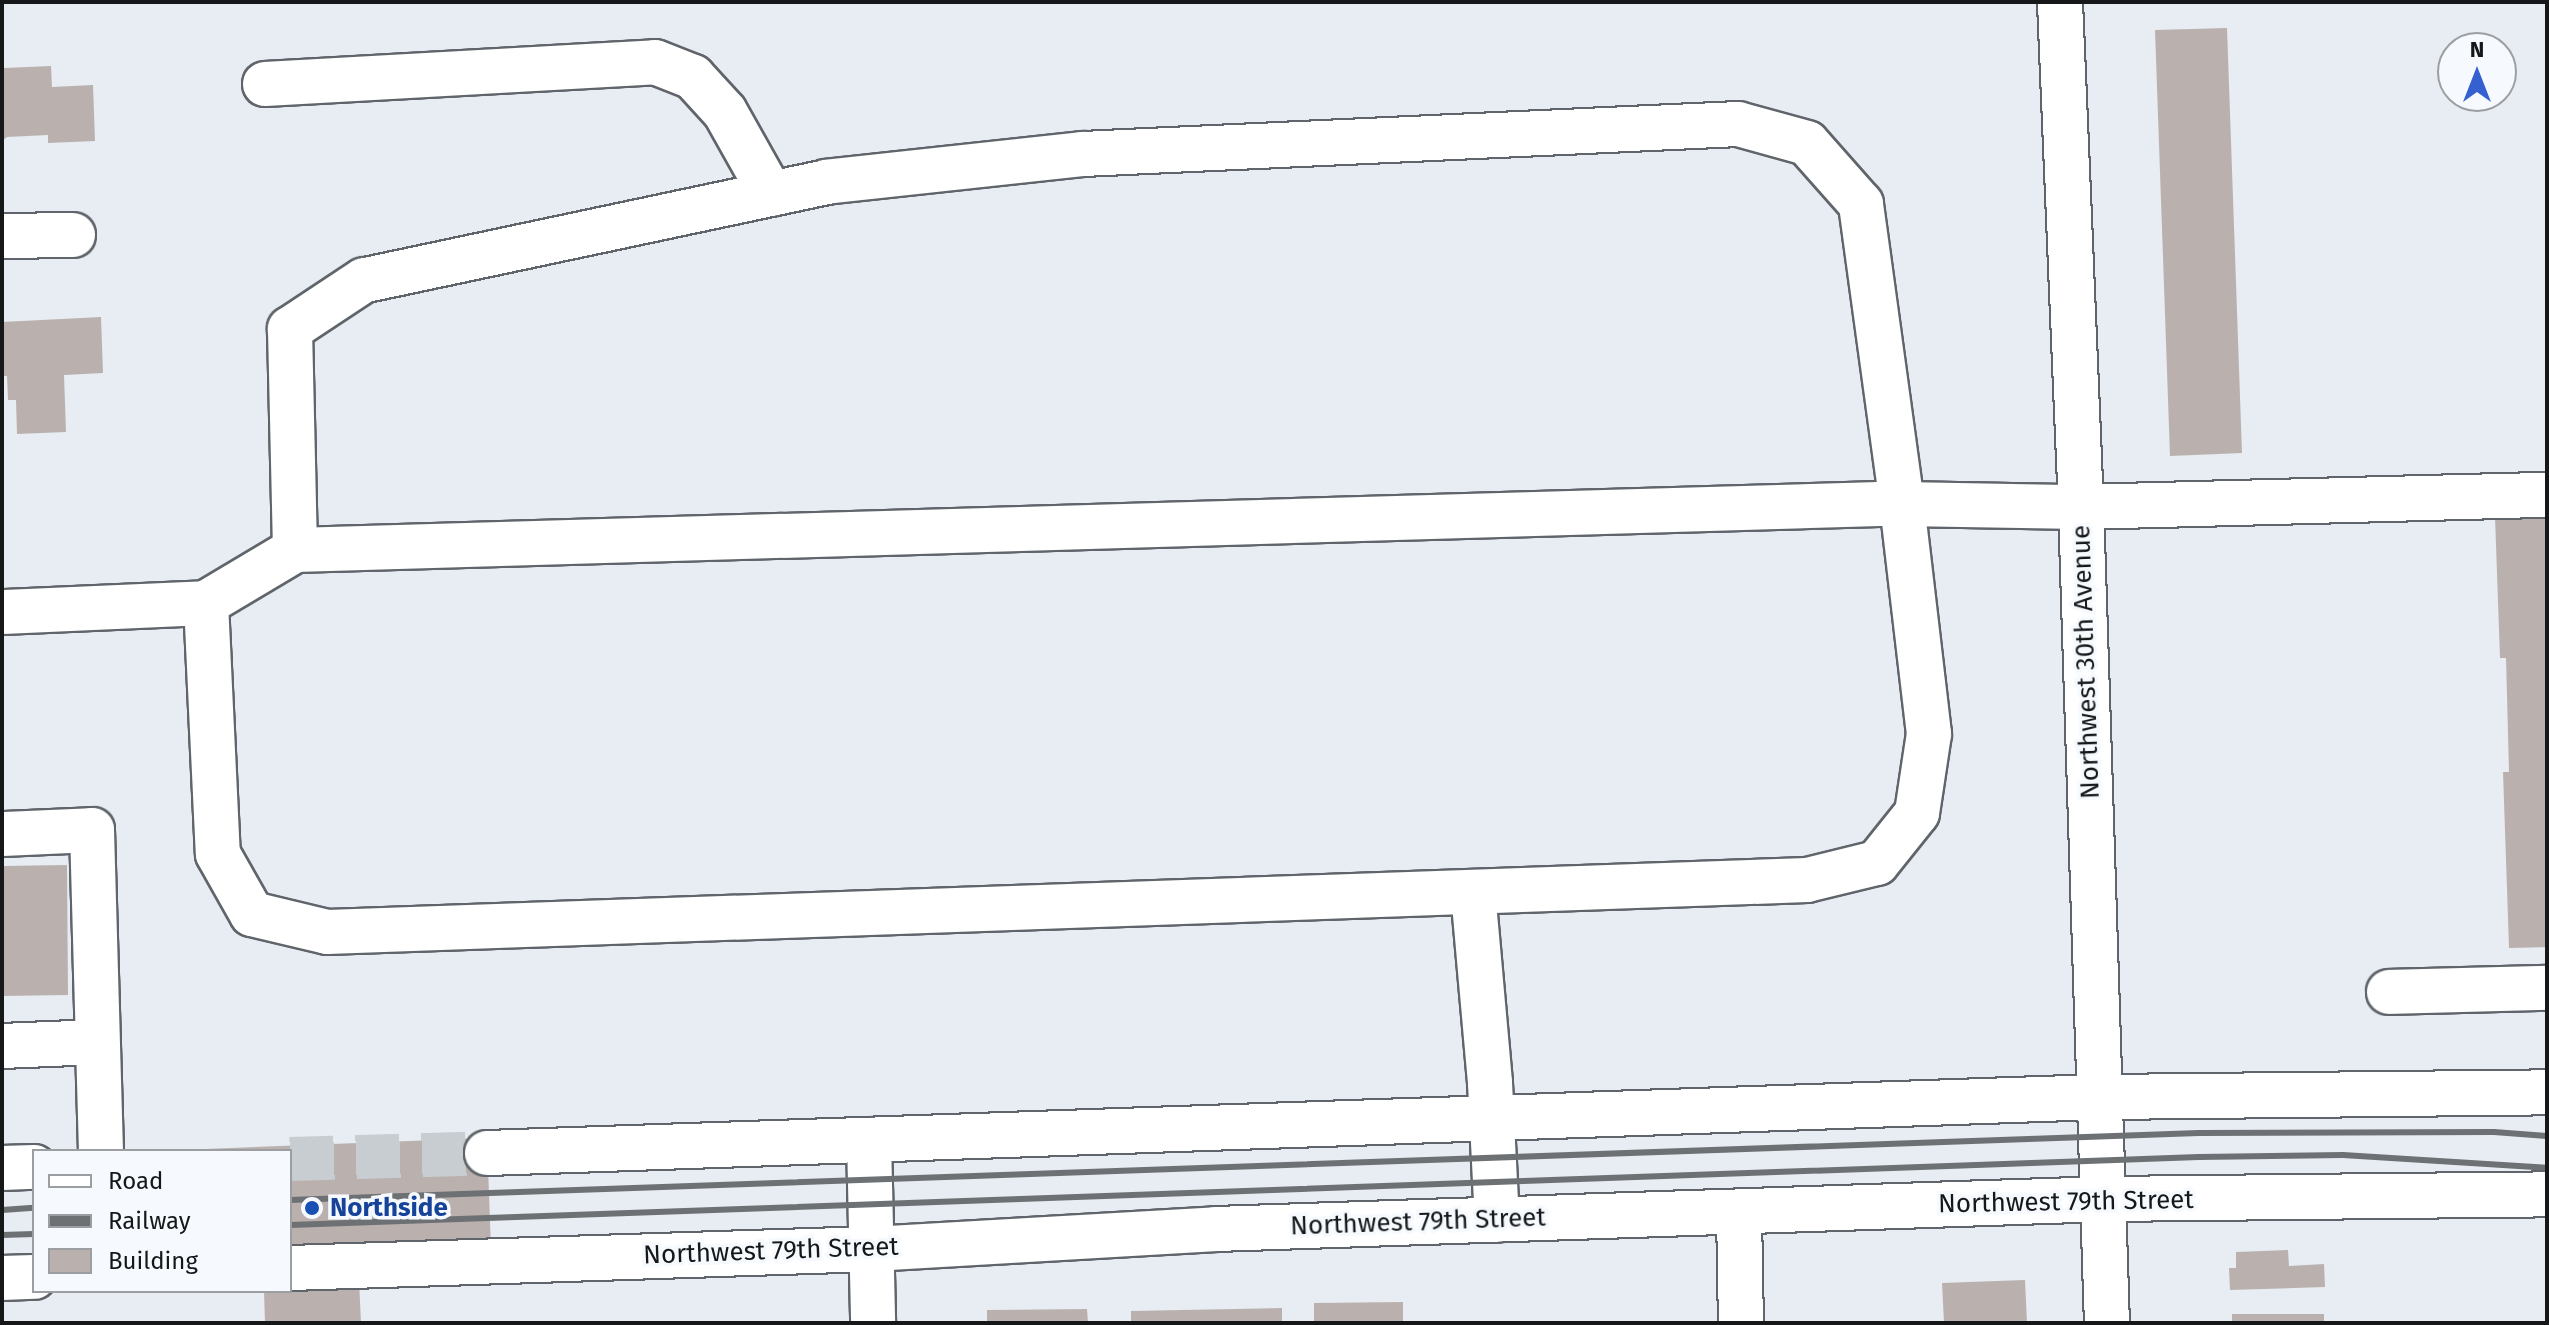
<!DOCTYPE html>
<html>
<head>
<meta charset="utf-8">
<style>
  body { margin:0 }
  #map { position:relative; width:2549px; height:1325px; overflow:hidden; background:#e7edf3; font-family:"Fira Sans",sans-serif }
  div>[style] { position:absolute }
  [style*='--x'] { left:calc(var(--x)*1px); top:calc(var(--y)*1px); width:calc(var(--w)*1px); rotate:calc(var(--a)*1deg) }
  .building>* { inset:0; background:#bab1ae }
  .major-tunnel>* { height:44px; margin-top:-22px; transform-origin:0; background:repeating-linear-gradient(90deg,#c8cdd2 0 44px,transparent 0 66px) }
  .roads { filter:drop-shadow(2px 0 #5f656a) drop-shadow(-2px 0 #5f656a) drop-shadow(0 2px #5f656a) drop-shadow(0 -2px #5f656a) }
  .minor>* { height:44px; margin:-22px; padding:0 22px; transform-origin:22px; border-radius:22px; background:#fff }
  .major>* { height:44px; margin:-22px; padding:0 22px; transform-origin:22px; border-radius:22px; background:#fff }
  .rail>* { height:6px; margin:-3px; padding:0 3px; transform-origin:3px; border-radius:3px; background:#6d7174 }
  .dots>* { width:22px; height:22px; translate:-50% -50%; box-sizing:border-box; border:4px solid #f6fafe; border-radius:50% }
  span { translate:-50% -50%; white-space:nowrap; text-align:center; line-height:1.15; -webkit-text-stroke:7px #f6fafe; paint-order:stroke }
  .street-label { font-size:26px; color:#151719 }
  .transit-label { font-size:26px; color:#164399; font-weight:700 }
  .left { translate:0 -50%; text-align:left }
  .frame { position:absolute; inset:0; border:4px solid #151719; pointer-events:none }
  .legend { position:absolute; left:32px; top:1149px; width:260px; height:144px; box-sizing:border-box; background:#f6fafe; border:2px solid #9c9fa2; margin:0; padding:10px 14px; list-style:none; font-size:24px; color:#151719 }
  .legend li { display:flex; align-items:center; gap:16px; height:40px }
  .legend b { width:40px; border:2px solid #9c9fa2 }
  .north { position:absolute; left:2437px; top:32px; width:80px; height:80px; box-sizing:border-box; background:#f6fafe; border:2px solid #9c9fa2; border-radius:50%; rotate:0deg; font-size:22px; font-weight:700; line-height:32px; text-align:center; color:#151719 }
  .north::after { content:''; display:block; margin:auto; width:28px; height:36px; background:#3460d0; clip-path:polygon(50% 0,100% 100%,50% 72%,0 100%) }
</style>
</head>
<body>
<div id="map">
  <div class="building">
    <i style="clip-path:polygon(2227px 28px,2242px 453px,2170px 456px,2155px 30px)"></i>
    <i style="clip-path:polygon(51px 66px,52px 87px,93px 85px,95px 141px,48px 143px,48px 135px,7px 137px,2px 141px,4px 68px)"></i>
    <i style="clip-path:polygon(101px 317px,103px 373px,64px 375px,66px 432px,17px 434px,16px 400px,8px 400px,7px 376px,2px 376px,2px 322px)"></i>
    <i style="clip-path:polygon(2547px 516px,2547px 947px,2509px 948px,2503px 772px,2509px 772px,2506px 658px,2500px 658px,2495px 517px)"></i>
    <i style="clip-path:polygon(67px 865px,68px 995px,2px 996px,2px 866px)"></i>
    <i style="clip-path:polygon(487px 1138px,492px 1276px,359px 1280px,361px 1323px,265px 1323px,264px 1291px,290px 1291px,290px 1151px,155px 1151px)"></i>
    <i style="clip-path:polygon(2288px 1250px,2289px 1266px,2324px 1264px,2325px 1287px,2230px 1290px,2229px 1268px,2236px 1268px,2236px 1252px)"></i>
    <i style="clip-path:polygon(2025px 1280px,2027px 1323px,1944px 1323px,1942px 1283px)"></i>
    <i style="clip-path:polygon(1403px 1302px,1403px 1323px,1314px 1323px,1314px 1303px)"></i>
    <i style="clip-path:polygon(1282px 1308px,1282px 1323px,1131px 1323px,1131px 1311px)"></i>
    <i style="clip-path:polygon(1087px 1309px,1088px 1323px,987px 1323px,987px 1310px)"></i>
    <i style="clip-path:polygon(2232px 1314px,2324px 1314px,2324px 1323px,2232px 1323px)"></i>
  </div>
  <div class="major-tunnel">
    <i style="--x:290;--y:1159;--w:197;--a:-1.7"></i>
  </div>
  <div class="roads">
    <div class="minor">
      <i style="--x:2060;--y:2;--w:505;--a:87.62"></i>
      <i style="--x:2081;--y:507;--w:816;--a:88.18"></i>
      <i style="--x:265;--y:84;--w:391;--a:-3.2"></i>
      <i style="--x:655;--y:62;--w:41;--a:21.5"></i>
      <i style="--x:693;--y:77;--w:47;--a:47.6"></i>
      <i style="--x:725;--y:112;--w:94;--a:60.7"></i>
      <i style="--x:2;--y:236;--w:71;--a:-0.8"></i>
      <i style="--x:295;--y:550;--w:104;--a:149.2"></i>
      <i style="--x:206;--y:603;--w:251;--a:87.3"></i>
      <i style="--x:218;--y:854;--w:69;--a:60.5"></i>
      <i style="--x:252;--y:914;--w:77;--a:13.5"></i>
      <i style="--x:327;--y:932;--w:1481;--a:-2.01"></i>
      <i style="--x:1807;--y:880;--w:72;--a:-13.7"></i>
      <i style="--x:1877;--y:863;--w:64;--a:-51.3"></i>
      <i style="--x:1917;--y:813;--w:80;--a:-81.4"></i>
      <i style="--x:1929;--y:734;--w:232;--a:-96.7"></i>
      <i style="--x:1902;--y:504;--w:303;--a:-97.8"></i>
      <i style="--x:1861;--y:204;--w:81;--a:-131.5"></i>
      <i style="--x:1807;--y:143;--w:72;--a:-164.6"></i>
      <i style="--x:1738;--y:124;--w:656;--a:177.38"></i>
      <i style="--x:1083;--y:154;--w:258;--a:173.8"></i>
      <i style="--x:827;--y:182;--w:473;--a:168"></i>
      <i style="--x:364;--y:280;--w:89;--a:146.5"></i>
      <i style="--x:290;--y:329;--w:221;--a:88.7"></i>
      <i style="--x:295;--y:550;--w:1585;--a:-1.66"></i>
      <i style="--x:1879;--y:504;--w:23;--a:0"></i>
      <i style="--x:1902;--y:504;--w:179;--a:1"></i>
      <i style="--x:2081;--y:507;--w:466;--a:-1.5"></i>
      <i style="--x:2;--y:612;--w:204;--a:-2.5"></i>
      <i style="--x:2;--y:834;--w:90;--a:-2.5"></i>
      <i style="--x:92;--y:830;--w:321;--a:88.4"></i>
      <i style="--x:1473;--y:892;--w:192;--a:84.9"></i>
      <i style="--x:1490;--y:1083;--w:137;--a:87.1"></i>
      <i style="--x:2389;--y:992;--w:158;--a:-1.5"></i>
      <i style="--x:2;--y:1046;--w:95;--a:-2.4"></i>
      <i style="--x:869;--y:1140;--w:183;--a:88.7"></i>
      <i style="--x:1739;--y:1212;--w:111;--a:89"></i>
    </div>
    <div class="major">
      <i style="--x:487;--y:1153;--w:1616;--a:-1.99"></i>
      <i style="--x:2102;--y:1097;--w:445;--a:-0.6"></i>
      <i style="--x:2;--y:1168;--w:32;--a:-2"></i>
      <i style="--x:290;--y:1268;--w:582;--a:-1.87"></i>
      <i style="--x:872;--y:1249;--w:345;--a:-3.3"></i>
      <i style="--x:1216;--y:1229;--w:889;--a:-1.93"></i>
      <i style="--x:2104;--y:1199;--w:443;--a:-0.6"></i>
      <i style="--x:2;--y:1278;--w:32;--a:-2"></i>
    </div>
  </div>
  <div class="rail">
    <i style="--x:290;--y:1200;--w:1910;--a:-2.01"></i>
    <i style="--x:2199;--y:1133;--w:295;--a:-0.2"></i>
    <i style="--x:2494;--y:1132;--w:53;--a:4.3"></i>
    <i style="--x:2;--y:1210;--w:32;--a:-4"></i>
    <i style="--x:290;--y:1225;--w:1910;--a:-2.04"></i>
    <i style="--x:2199;--y:1157;--w:144;--a:-0.8"></i>
    <i style="--x:2343;--y:1155;--w:204;--a:3.6"></i>
    <i style="--x:2;--y:1235;--w:32;--a:-2"></i>
  </div>
  <div class="dots">
    <i style="left:312px;top:1208px;background:#1a4fb4"></i>
  </div>
  <div class="street-label">
    <span style="left:2086px;top:662px;rotate:-92deg">Northwest 30th Avenue</span>
    <span style="left:2066px;top:1202px;rotate:-1deg">Northwest 79th Street</span>
    <span style="left:1418px;top:1222px;rotate:-2deg">Northwest 79th Street</span>
    <span style="left:771px;top:1251px;rotate:-2deg">Northwest 79th Street</span>
  </div>
  <div class="transit-label">
    <span class="left" style="left:330px;top:1208px">Northside</span>
  </div>
  <div class="frame"></div>
  <ul class="legend">
  <li><b style="height:10px;background:#fff"></b>Road</li>
  <li><b style="height:10px;background:#6d7174"></b>Railway</li>
  <li><b style="height:22px;background:#bab1ae"></b>Building</li>
  </ul>
  <div class="north">N</div>
</div>
</body>
</html>
